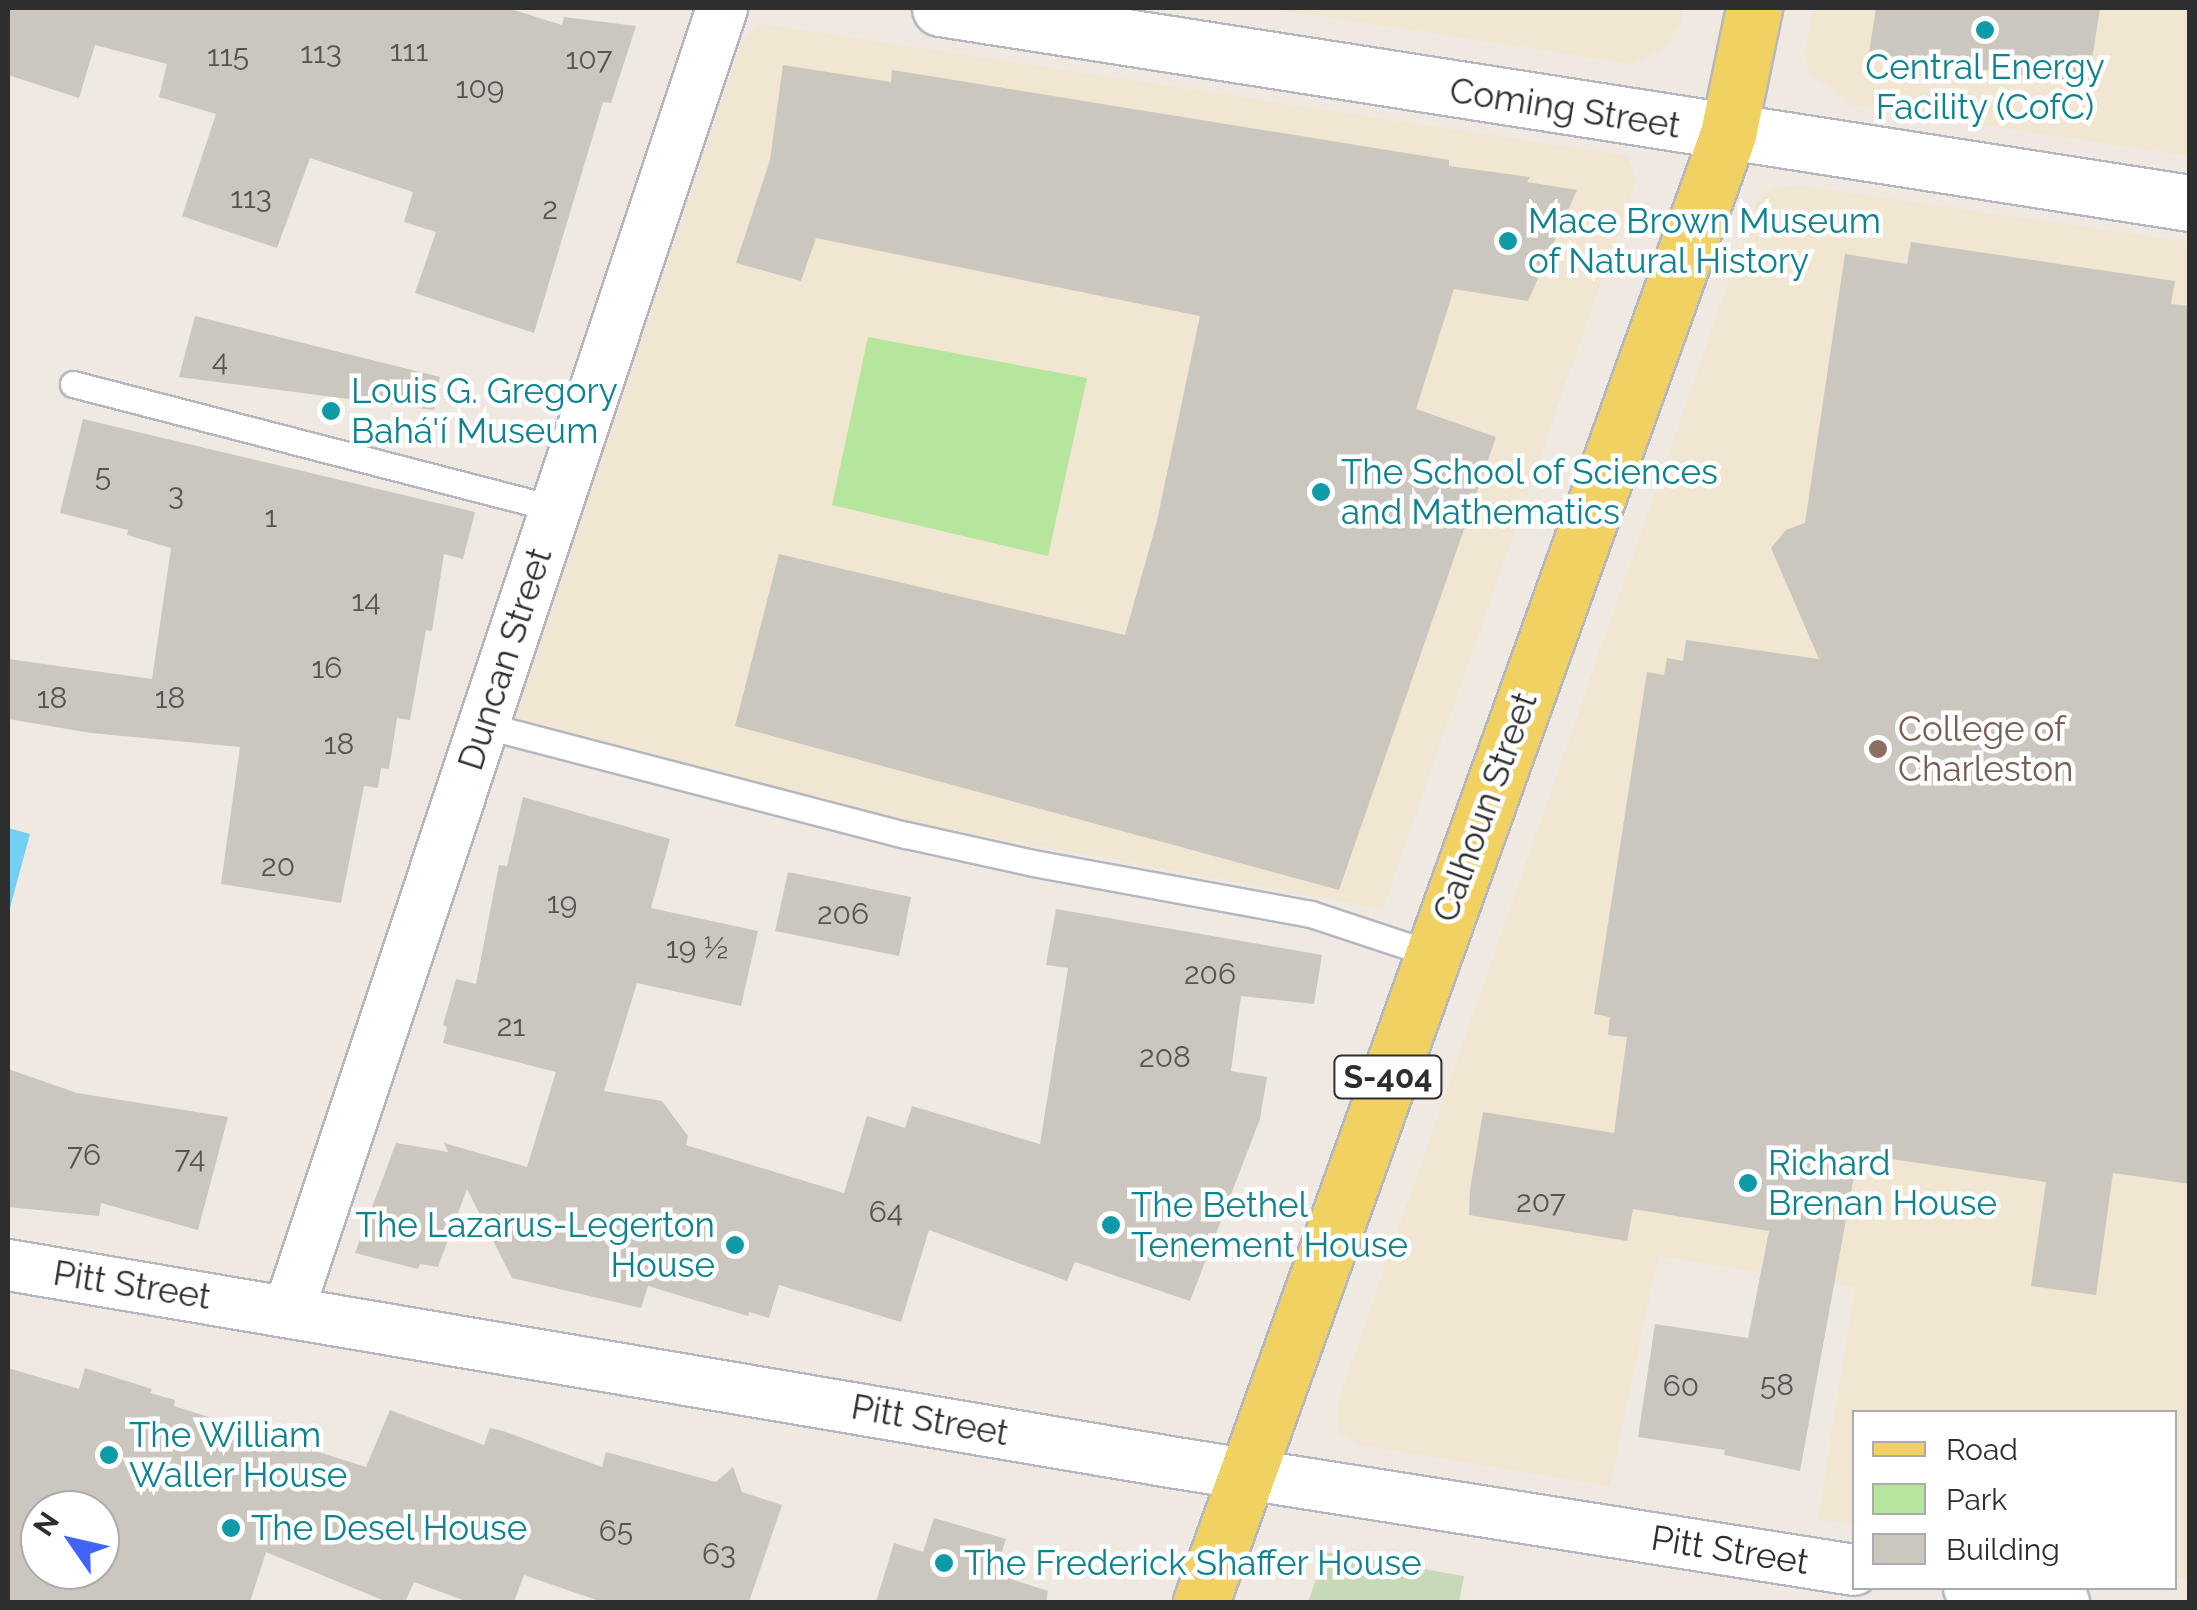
<!DOCTYPE html>
<html>
<head>
<meta charset="utf-8">
<style>
  body { margin:0 }
  #map { position:relative; width:2197px; height:1610px; overflow:hidden; background:#efe9e1; font-family:Raleway,sans-serif }
  div>[style] { position:absolute }
  [style*='--x'] { left:calc(var(--x)*1px); top:calc(var(--y)*1px); width:calc(var(--w)*1px); rotate:calc(var(--a)*1deg) }
  .education>* { inset:0; background:#f0e6d1 }
  .green>* { inset:0; background:#b6e59e }
  .cemetery>* { inset:0; background:#c8d9b8 }
  .water>* { inset:0; background:#75cff0 }
  .building>* { inset:0; background:#cbc7bf }
  .roads { filter:drop-shadow(2px 0 #b4b7c1) drop-shadow(-2px 0 #b4b7c1) drop-shadow(0 2px #b4b7c1) drop-shadow(0 -2px #b4b7c1) }
  .service>* { height:25px; margin:-12.5px; padding:0 12.5px; transform-origin:12.5px; border-radius:12.5px; background:#fff }
  .minor>* { height:50px; margin:-25px; padding:0 25px; transform-origin:25px; border-radius:25px; background:#fff }
  .tertiary>* { height:55px; margin:-27.5px; padding:0 27.5px; transform-origin:27.5px; border-radius:27.5px; background:#fff }
  .primary>* { height:55px; margin:-27.5px; padding:0 27.5px; transform-origin:27.5px; border-radius:27.5px; background:#f2d163 }
  .dots>* { width:28px; height:28px; translate:-50% -50%; box-sizing:border-box; border:5px solid #fff; border-radius:50% }
  span { translate:-50% -50%; white-space:nowrap; text-align:center; line-height:1.15; -webkit-text-stroke:9px #fff; paint-order:stroke }
  .number-label { font-size:30px; color:#555452 }
  .number-label span { -webkit-text-stroke-width:0 }
  .shield-label span { padding:2px 8px; background:#fff; border:2px solid; border-radius:8px; -webkit-text-stroke-width:0 }
  .shield-label { font-size:32px; color:#2e2e2e; font-weight:700 }
  .culture-label { font-size:35px; color:#0d838f }
  .left { translate:0 -50%; text-align:left }
  .right { translate:-100% -50%; text-align:right }
  .street-label { font-size:35px; color:#2e2e2e }
  .education-label { font-size:35px; color:#785e54 }
  .frame { position:absolute; inset:0; border:10px solid #2e2e2e; pointer-events:none }
  .legend { position:absolute; left:1852px; top:1410px; width:325px; height:180px; box-sizing:border-box; background:#fff; border:2px solid #ababab; margin:0; padding:12px 18px; list-style:none; font-size:30px; color:#2e2e2e }
  .legend li { display:flex; align-items:center; gap:20px; height:50px }
  .legend b { width:50px; border:2px solid #ababab }
  .north { position:absolute; left:20px; top:1490px; width:100px; height:100px; box-sizing:border-box; background:#fff; border:2px solid #ababab; border-radius:50%; rotate:304deg; font-size:28px; font-weight:700; line-height:40px; text-align:center; color:#2e2e2e }
  .north::after { content:''; display:block; margin:auto; width:35px; height:45px; background:#4264fb; clip-path:polygon(50% 0,100% 100%,50% 72%,0 100%) }
</style>
</head>
<body>
<div id="map">
  <div class="education">
    <i style="clip-path:polygon(1269px 8px,1683px 8px,1680px 25px,1663px 48px,1633px 64px)"></i>
    <i style="clip-path:polygon(1814px 8px,2189px 8px,2189px 156px,1852px 105px,1810px 73px,1804px 52px)"></i>
    <i style="clip-path:polygon(762px 24px,1627px 156px,1637px 179px,1383px 909px,504px 748px,741px 44px)"></i>
    <i style="clip-path:polygon(1801px 186px,2189px 242px,2189px 1579px,2175px 1577px,2174px 1412px,1854px 1412px,1854px 1525px,1818px 1519px,1855px 1287px,1658px 1256px,1610px 1486px,1360px 1445px,1339px 1432px,1337px 1405px,1756px 203px,1772px 188px)"></i>
  </div>
  <div class="green">
    <i style="clip-path:polygon(868px 337px,1087px 378px,1048px 556px,832px 505px)"></i>
  </div>
  <div class="cemetery">
    <i style="clip-path:polygon(1325px 1552px,1464px 1576px,1459px 1602px,1308px 1602px)"></i>
  </div>
  <div class="water">
    <i style="clip-path:polygon(8px 828px,30px 834px,8px 915px)"></i>
  </div>
  <div class="building">
    <i style="clip-path:polygon(8px 8px,507px 8px,562px 25px,564px 17px,636px 26px,611px 103px,603px 102px,534px 333px,415px 293px,436px 232px,404px 222px,413px 192px,310px 158px,277px 248px,182px 216px,216px 114px,159px 97px,167px 64px,95px 45px,79px 98px,8px 75px)"></i>
    <i style="clip-path:polygon(1876px 8px,2100px 8px,2088px 85px,1869px 53px)"></i>
    <i style="clip-path:polygon(783px 65px,891px 82px,892px 70px,1449px 160px,1449px 166px,1530px 177px,1527px 182px,1577px 190px,1528px 301px,1454px 289px,1416px 409px,1496px 437px,1339px 890px,735px 726px,779px 554px,1125px 635px,1157px 521px,1200px 316px,816px 238px,801px 281px,736px 263px,770px 160px)"></i>
    <i style="clip-path:polygon(1911px 242px,2175px 281px,2171px 304px,2190px 306px,2190px 1184px,2113px 1173px,2096px 1295px,2031px 1286px,2046px 1182px,1858px 1154px,1800px 1471px,1724px 1455px,1725px 1450px,1638px 1437px,1655px 1324px,1748px 1338px,1769px 1231px,1633px 1209px,1627px 1241px,1469px 1215px,1470px 1190px,1483px 1112px,1614px 1133px,1627px 1037px,1608px 1035px,1610px 1017px,1594px 1014px,1647px 672px,1664px 675px,1667px 658px,1683px 661px,1686px 640px,1819px 659px,1771px 548px,1786px 530px,1805px 523px,1845px 254px,1907px 264px)"></i>
    <i style="clip-path:polygon(195px 316px,440px 377px,434px 410px,179px 377px)"></i>
    <i style="clip-path:polygon(83px 419px,475px 512px,463px 559px,444px 554px,432px 631px,426px 630px,410px 720px,397px 718px,389px 769px,381px 768px,378px 788px,364px 786px,341px 903px,221px 884px,240px 747px,91px 733px,8px 719px,8px 659px,152px 679px,171px 548px,127px 535px,128px 530px,60px 513px)"></i>
    <i style="clip-path:polygon(523px 797px,670px 839px,651px 908px,758px 931px,741px 1006px,637px 983px,604px 1091px,662px 1101px,688px 1136px,686px 1145px,844px 1193px,867px 1116px,905px 1128px,912px 1106px,1040px 1144px,1068px 968px,1046px 965px,1056px 909px,1322px 955px,1314px 1004px,1241px 996px,1231px 1071px,1267px 1077px,1260px 1119px,1190px 1301px,1075px 1262px,1067px 1281px,929px 1230px,901px 1322px,779px 1285px,769px 1318px,749px 1312px,748px 1316px,648px 1286px,641px 1308px,512px 1278px,467px 1189px,438px 1267px,420px 1264px,418px 1269px,355px 1253px,396px 1143px,448px 1152px,444px 1143px,527px 1167px,556px 1072px,443px 1043px,447px 1027px,443px 1025px,456px 979px,476px 984px,499px 865px,507px 866px)"></i>
    <i style="clip-path:polygon(788px 872px,911px 897px,899px 956px,775px 931px)"></i>
    <i style="clip-path:polygon(8px 1069px,77px 1093px,228px 1117px,198px 1230px,101px 1203px,99px 1216px,8px 1207px)"></i>
    <i style="clip-path:polygon(evenodd,8px 1368px,79px 1389px,85px 1368px,152px 1389px,150px 1393px,175px 1400px,174px 1406px,366px 1467px,390px 1410px,484px 1445px,490px 1428px,503px 1431px,602px 1467px,606px 1452px,716px 1482px,733px 1467px,742px 1492px,782px 1505px,749px 1602px,602px 1602px,524px 1575px,514px 1602px,468px 1602px,414px 1582px,405px 1602px,387px 1602px,266px 1552px,250px 1602px,8px 1602px,8px 1368px,40px 1510px,100px 1510px,100px 1570px,40px 1570px,40px 1510px)"></i>
    <i style="clip-path:polygon(934px 1518px,1006px 1539px,995px 1574px,1048px 1591px,1046px 1602px,876px 1602px,894px 1543px,923px 1552px)"></i>
  </div>
  <div class="roads">
    <div class="service">
      <i style="--x:73;--y:384;--w:498;--a:14.5"></i>
      <i style="--x:483;--y:725;--w:437;--a:14.6"></i>
      <i style="--x:906;--y:835;--w:130;--a:12.4"></i>
      <i style="--x:1033;--y:863;--w:283;--a:10.4"></i>
      <i style="--x:1311;--y:914;--w:127;--a:18.3"></i>
    </div>
    <div class="minor">
      <i style="--x:8;--y:1265;--w:1179;--a:9.62"></i>
      <i style="--x:1170;--y:1462;--w:692;--a:8.97"></i>
      <i style="--x:289;--y:1310;--w:1372;--a:-71.6"></i>
      <i style="--x:1969;--y:1588;--w:96;--a:8.4"></i>
    </div>
    <div class="tertiary">
      <i style="--x:940;--y:8;--w:1265;--a:8.87"></i>
    </div>
    <div class="primary">
      <i style="--x:1201;--y:1602;--w:1560;--a:-70.25"></i>
      <i style="--x:1728;--y:134;--w:129;--a:-78.3"></i>
    </div>
  </div>
  <div class="dots">
    <i style="left:1985px;top:30px;background:#0f9aa8"></i>
    <i style="left:1508px;top:241px;background:#0f9aa8"></i>
    <i style="left:331px;top:411px;background:#0f9aa8"></i>
    <i style="left:1321px;top:492px;background:#0f9aa8"></i>
    <i style="left:1878px;top:749px;background:#8d6e63"></i>
    <i style="left:1748px;top:1183px;background:#0f9aa8"></i>
    <i style="left:1111px;top:1225px;background:#0f9aa8"></i>
    <i style="left:735px;top:1245px;background:#0f9aa8"></i>
    <i style="left:109px;top:1455px;background:#0f9aa8"></i>
    <i style="left:231px;top:1528px;background:#0f9aa8"></i>
    <i style="left:944px;top:1563px;background:#0f9aa8"></i>
  </div>
  <div class="number-label">
    <span style="left:409px;top:51px">111</span>
    <span style="left:321px;top:53px">113</span>
    <span style="left:228px;top:56px">115</span>
    <span style="left:589px;top:59px">107</span>
    <span style="left:480px;top:88px">109</span>
    <span style="left:251px;top:198px">113</span>
    <span style="left:550px;top:209px">2</span>
    <span style="left:220px;top:361px">4</span>
    <span style="left:103px;top:476px">5</span>
    <span style="left:176px;top:495px">3</span>
    <span style="left:271px;top:517px">1</span>
    <span style="left:366px;top:601px">14</span>
    <span style="left:327px;top:668px">16</span>
    <span style="left:52px;top:698px">18</span>
    <span style="left:170px;top:698px">18</span>
    <span style="left:339px;top:744px">18</span>
    <span style="left:278px;top:866px">20</span>
    <span style="left:562px;top:903px">19</span>
    <span style="left:843px;top:914px">206</span>
    <span style="left:697px;top:948px">19 ½</span>
    <span style="left:1210px;top:974px">206</span>
    <span style="left:511px;top:1026px">21</span>
    <span style="left:1165px;top:1057px">208</span>
    <span style="left:84px;top:1155px">76</span>
    <span style="left:190px;top:1158px">74</span>
    <span style="left:1541px;top:1202px">207</span>
    <span style="left:886px;top:1212px">64</span>
    <span style="left:1777px;top:1385px">58</span>
    <span style="left:1681px;top:1386px">60</span>
    <span style="left:616px;top:1531px">65</span>
    <span style="left:719px;top:1554px">63</span>
  </div>
  <div class="shield-label">
    <span style="left:1388px;top:1077px">S-404</span>
  </div>
  <div class="culture-label">
    <span style="left:1985px;top:87px">Central Energy<br>Facility (CofC)</span>
    <span class="left" style="left:1528px;top:241px">Mace Brown Museum<br>of Natural History</span>
    <span class="left" style="left:351px;top:411px">Louis G. Gregory<br>Bahá'í Museum</span>
    <span class="left" style="left:1341px;top:492px">The School of Sciences<br>and Mathematics</span>
    <span class="left" style="left:1768px;top:1183px">Richard<br>Brenan House</span>
    <span class="left" style="left:1131px;top:1225px">The Bethel<br>Tenement House</span>
    <span class="right" style="left:715px;top:1245px">The Lazarus-Legerton<br>House</span>
    <span class="left" style="left:129px;top:1455px">The William<br>Waller House</span>
    <span class="left" style="left:251px;top:1528px">The Desel House</span>
    <span class="left" style="left:964px;top:1563px">The Frederick Shaffer House</span>
  </div>
  <div class="street-label">
    <span style="left:1565px;top:108px;rotate:9deg">Coming Street</span>
    <span style="left:505px;top:659px;rotate:-72deg">Duncan Street</span>
    <span style="left:1485px;top:807px;rotate:-70deg">Calhoun Street</span>
    <span style="left:132px;top:1285px;rotate:9deg">Pitt Street</span>
    <span style="left:930px;top:1420px;rotate:10deg">Pitt Street</span>
    <span style="left:1730px;top:1550px;rotate:9deg">Pitt Street</span>
  </div>
  <div class="education-label">
    <span class="left" style="left:1898px;top:749px">College of<br>Charleston</span>
  </div>
  <div class="frame"></div>
  <ul class="legend">
  <li><b style="height:12px;background:#f2d163"></b>Road</li>
  <li><b style="height:28px;background:#b6e59e"></b>Park</li>
  <li><b style="height:28px;background:#cbc7bf"></b>Building</li>
  </ul>
  <div class="north">N</div>
</div>
</body>
</html>
